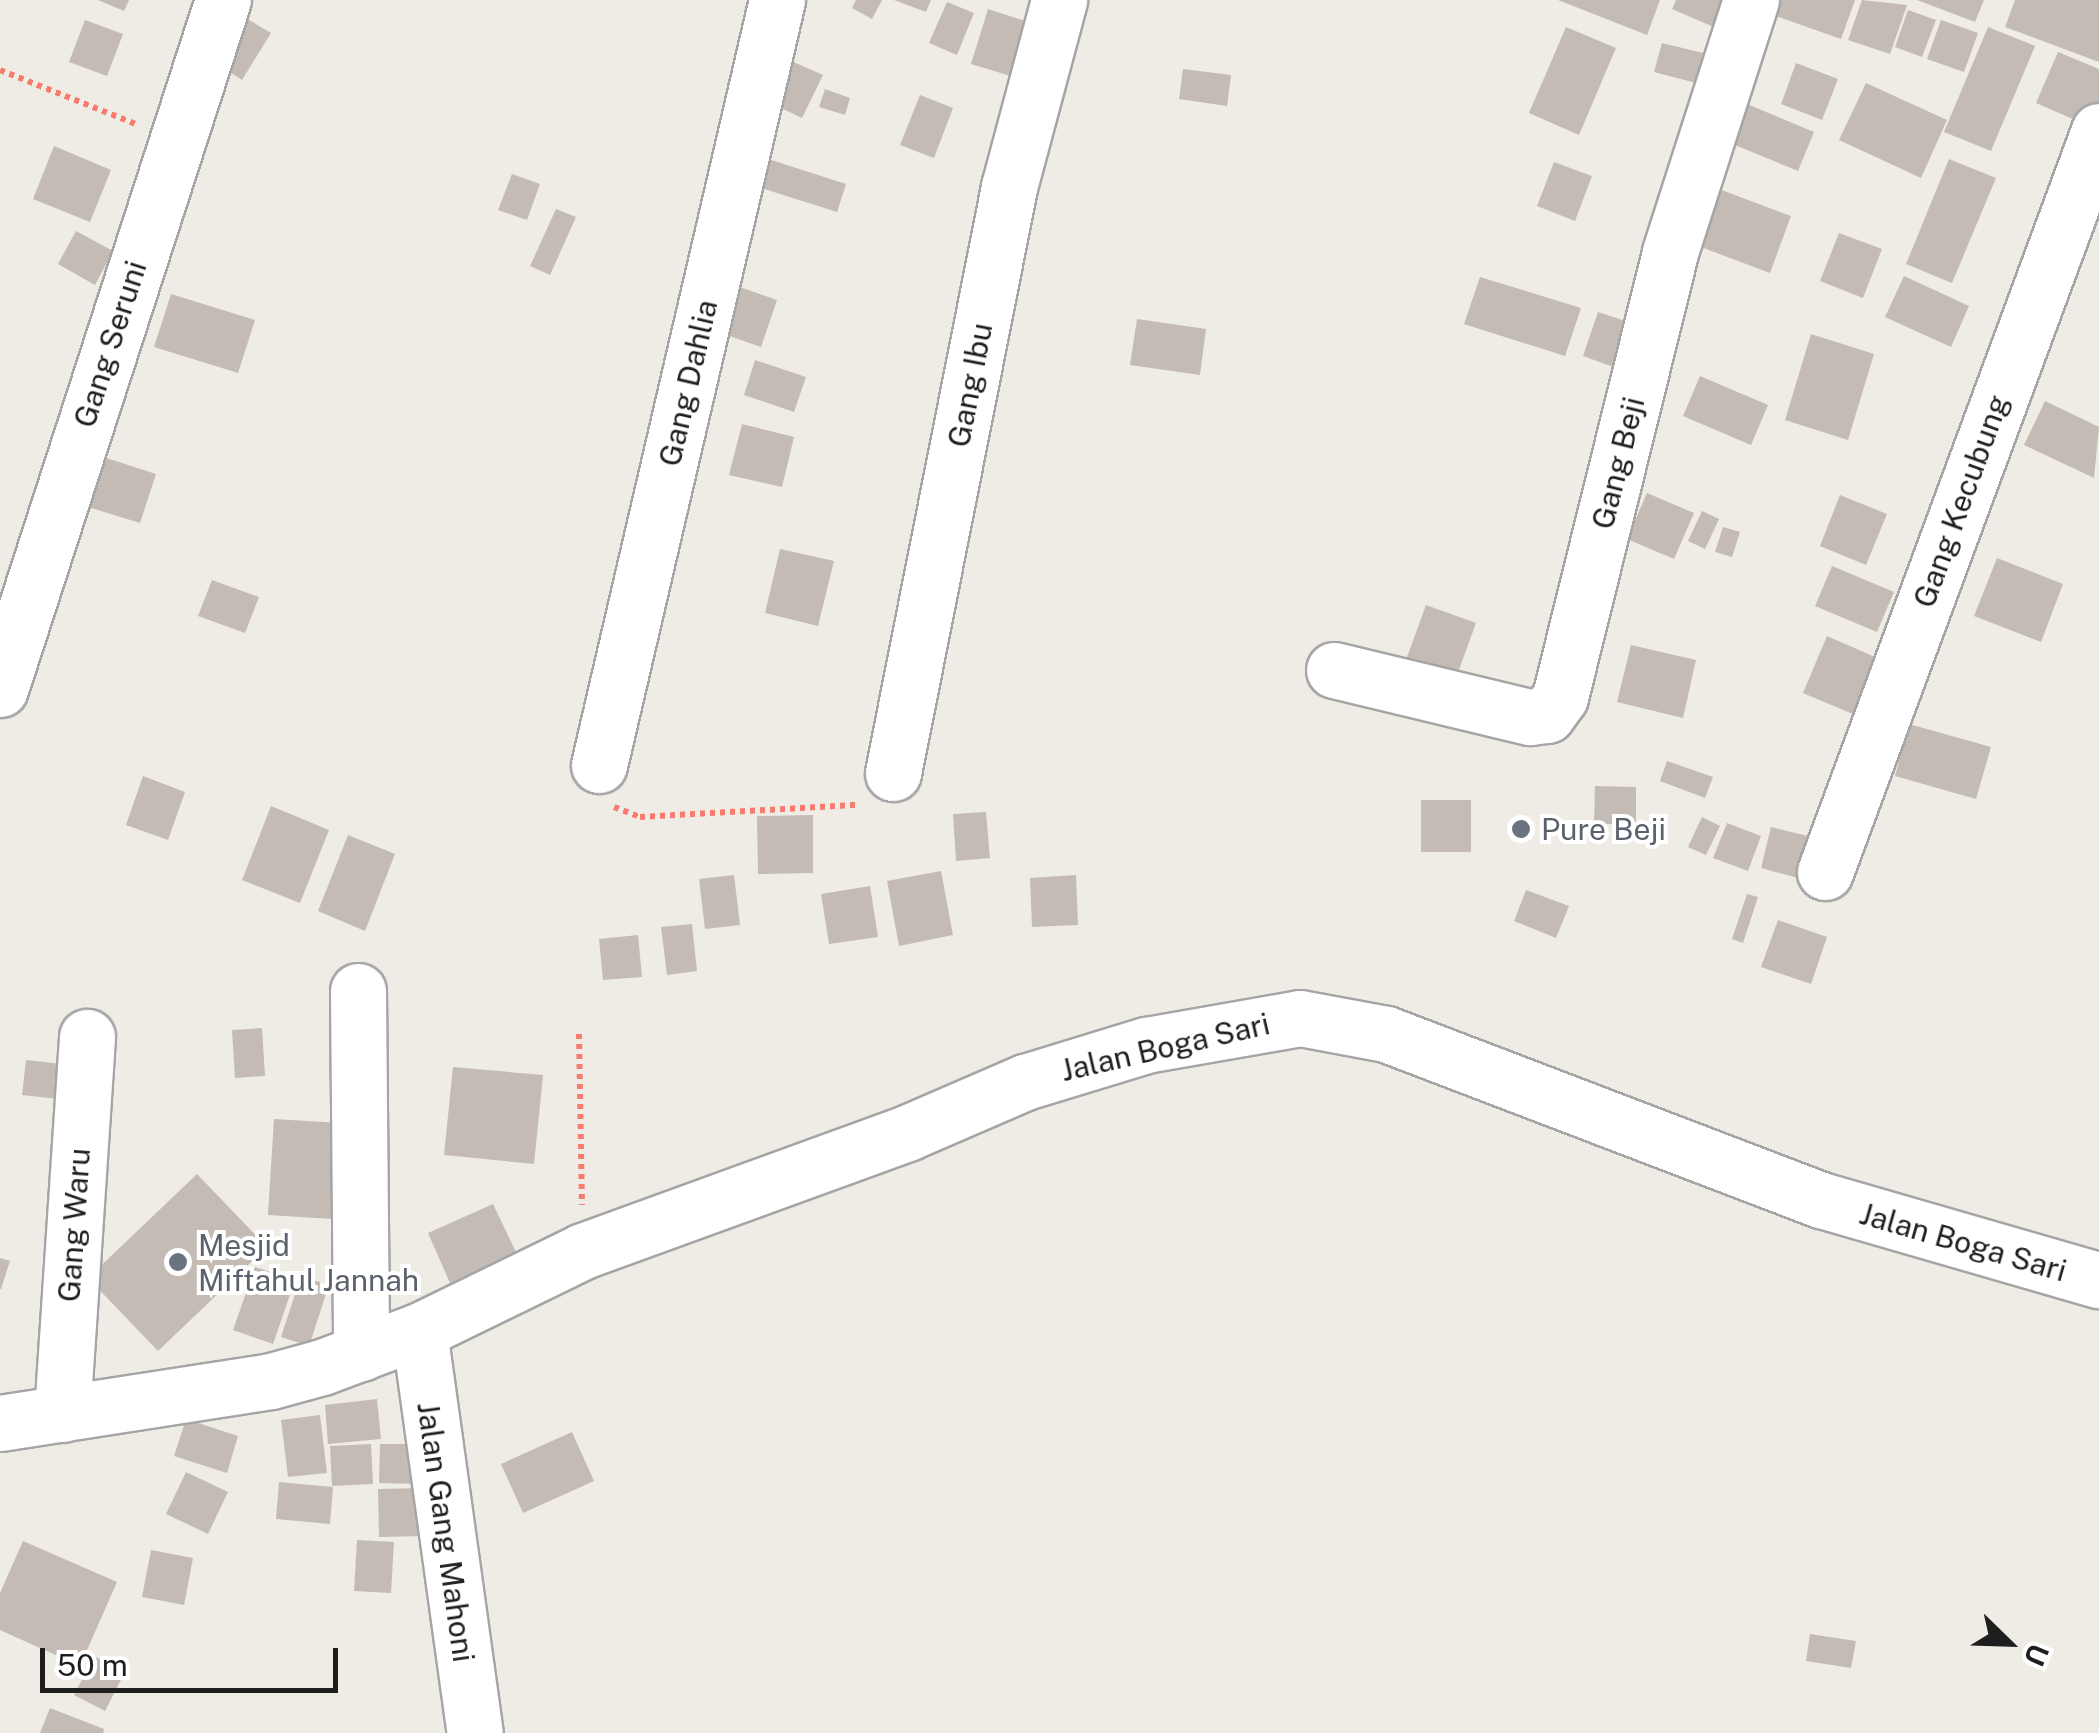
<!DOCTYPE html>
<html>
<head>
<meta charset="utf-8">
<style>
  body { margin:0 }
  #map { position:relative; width:2099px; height:1733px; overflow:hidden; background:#efece5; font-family:"Public Sans",sans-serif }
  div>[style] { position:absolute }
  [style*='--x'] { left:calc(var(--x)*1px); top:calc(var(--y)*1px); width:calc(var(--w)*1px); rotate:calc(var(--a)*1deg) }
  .building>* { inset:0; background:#c4bbb4 }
  .path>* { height:6px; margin-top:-3px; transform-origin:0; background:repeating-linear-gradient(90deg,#f77b6e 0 5px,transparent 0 10px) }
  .roads { filter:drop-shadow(2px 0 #a5a5a5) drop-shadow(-2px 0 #a5a5a5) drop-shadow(0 2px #a5a5a5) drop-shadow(0 -2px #a5a5a5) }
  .minor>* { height:55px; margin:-27.5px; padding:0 27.5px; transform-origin:27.5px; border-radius:27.5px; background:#fff }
  .dots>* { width:28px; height:28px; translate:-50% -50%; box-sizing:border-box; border:5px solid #fff; border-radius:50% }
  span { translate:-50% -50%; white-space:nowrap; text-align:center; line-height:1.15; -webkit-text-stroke:8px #fff; paint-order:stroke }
  .street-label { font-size:30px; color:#1e1e1e }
  .worship-label { font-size:30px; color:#5b616d }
  .left { translate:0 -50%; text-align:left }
  .north { position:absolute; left:1959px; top:1593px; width:100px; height:100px; -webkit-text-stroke:8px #fff; paint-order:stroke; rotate:113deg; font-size:28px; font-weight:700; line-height:40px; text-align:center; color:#1e1e1e }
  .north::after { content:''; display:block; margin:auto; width:35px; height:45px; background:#1e1e1e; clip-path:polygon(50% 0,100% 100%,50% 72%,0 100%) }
  .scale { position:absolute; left:40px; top:1648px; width:298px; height:45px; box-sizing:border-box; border:5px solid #1e1e1e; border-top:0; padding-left:12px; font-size:30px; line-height:35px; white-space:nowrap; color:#1e1e1e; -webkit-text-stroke:8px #fff; paint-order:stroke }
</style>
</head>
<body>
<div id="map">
  <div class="building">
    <i style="clip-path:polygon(98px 0,129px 0,124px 11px)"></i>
    <i style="clip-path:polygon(856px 0,882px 0,872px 19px,852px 8px)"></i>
    <i style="clip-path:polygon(894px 0,931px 0,926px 12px)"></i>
    <i style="clip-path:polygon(1558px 0,1660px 0,1647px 35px)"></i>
    <i style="clip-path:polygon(1676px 0,1736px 0,1723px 31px,1672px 9px)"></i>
    <i style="clip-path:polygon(1762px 0,1855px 0,1841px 39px,1759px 10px)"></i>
    <i style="clip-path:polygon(1862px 0,1907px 5px,1890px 54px,1848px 40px)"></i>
    <i style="clip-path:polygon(1917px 0,1984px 0,1975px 22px)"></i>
    <i style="clip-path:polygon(2015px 0,2099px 0,2099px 62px,2005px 27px)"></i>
    <i style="clip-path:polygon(947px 2px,974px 13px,957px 55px,929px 43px)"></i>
    <i style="clip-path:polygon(988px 9px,1031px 23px,1014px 77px,971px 64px)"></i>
    <i style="clip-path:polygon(1908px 10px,1936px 20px,1922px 57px,1895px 47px)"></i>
    <i style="clip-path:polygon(234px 11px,271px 33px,242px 80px,206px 57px)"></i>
    <i style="clip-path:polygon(85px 20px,123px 34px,107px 76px,69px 62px)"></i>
    <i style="clip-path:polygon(1941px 20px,1978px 33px,1964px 72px,1927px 59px)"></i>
    <i style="clip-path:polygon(1566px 27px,1616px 48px,1579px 135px,1529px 113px)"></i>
    <i style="clip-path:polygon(1988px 27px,2035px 46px,1991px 151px,1944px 132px)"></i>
    <i style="clip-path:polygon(1662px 43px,1703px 53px,1696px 83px,1654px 72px)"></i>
    <i style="clip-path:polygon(2058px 52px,2099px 69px,2099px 108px,2091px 127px,2036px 103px)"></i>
    <i style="clip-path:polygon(780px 56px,823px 75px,802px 118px,760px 98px)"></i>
    <i style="clip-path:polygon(1796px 63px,1838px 79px,1822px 120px,1781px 104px)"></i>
    <i style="clip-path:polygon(1183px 69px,1231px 75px,1227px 106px,1179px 99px)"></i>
    <i style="clip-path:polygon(1866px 83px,1947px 120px,1921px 178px,1839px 140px)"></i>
    <i style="clip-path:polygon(825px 89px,850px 98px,845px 115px,819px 107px)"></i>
    <i style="clip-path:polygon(920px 95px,953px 108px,934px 158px,900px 145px)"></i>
    <i style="clip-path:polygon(1747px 104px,1814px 132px,1798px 171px,1730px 143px)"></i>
    <i style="clip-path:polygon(54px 146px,111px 170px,90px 222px,33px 199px)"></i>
    <i style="clip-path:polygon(759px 156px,846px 184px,837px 212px,749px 184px)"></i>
    <i style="clip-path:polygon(1949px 159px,1996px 178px,1952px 283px,1906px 264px)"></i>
    <i style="clip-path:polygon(1554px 162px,1592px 176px,1575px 221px,1537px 206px)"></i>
    <i style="clip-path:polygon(512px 174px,540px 184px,527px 220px,498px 210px)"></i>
    <i style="clip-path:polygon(1711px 186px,1791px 216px,1770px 273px,1690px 243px)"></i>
    <i style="clip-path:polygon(556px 209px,576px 217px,550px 275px,530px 266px)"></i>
    <i style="clip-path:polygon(76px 231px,113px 251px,95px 285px,58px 264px)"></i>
    <i style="clip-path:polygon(1839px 233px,1882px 249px,1863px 298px,1820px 281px)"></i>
    <i style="clip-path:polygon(1904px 276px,1969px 306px,1951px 347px,1885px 317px)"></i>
    <i style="clip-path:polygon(1480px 277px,1581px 308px,1565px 356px,1464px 324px)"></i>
    <i style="clip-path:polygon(731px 284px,777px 300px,761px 347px,715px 331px)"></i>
    <i style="clip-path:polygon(171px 294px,255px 320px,238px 373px,154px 347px)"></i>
    <i style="clip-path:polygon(1598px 312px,1634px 324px,1619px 369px,1583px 356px)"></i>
    <i style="clip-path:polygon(1137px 319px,1206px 329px,1200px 375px,1130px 365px)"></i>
    <i style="clip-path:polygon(1811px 334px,1874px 354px,1848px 440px,1785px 420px)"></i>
    <i style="clip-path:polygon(755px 360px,806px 377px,794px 412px,744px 395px)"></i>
    <i style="clip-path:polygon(1700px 376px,1768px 405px,1751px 445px,1683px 416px)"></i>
    <i style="clip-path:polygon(2045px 401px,2099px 427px,2094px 478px,2024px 445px)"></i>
    <i style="clip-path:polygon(742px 424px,794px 437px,782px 487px,729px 475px)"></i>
    <i style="clip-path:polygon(91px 453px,156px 474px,140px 523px,75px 503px)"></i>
    <i style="clip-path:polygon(1647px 493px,1694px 513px,1674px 559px,1627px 539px)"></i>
    <i style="clip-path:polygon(1840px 495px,1887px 514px,1866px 565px,1820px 546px)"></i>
    <i style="clip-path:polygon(1702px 511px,1719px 519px,1705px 549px,1688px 541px)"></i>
    <i style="clip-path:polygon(1723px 527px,1740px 532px,1732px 557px,1715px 552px)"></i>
    <i style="clip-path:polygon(780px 549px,834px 561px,818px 626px,765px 613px)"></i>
    <i style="clip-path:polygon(1997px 558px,2063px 584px,2041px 642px,1974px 616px)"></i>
    <i style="clip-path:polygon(1832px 566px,1894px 592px,1877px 632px,1815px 606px)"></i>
    <i style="clip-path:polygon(212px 580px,259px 597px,245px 633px,198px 616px)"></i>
    <i style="clip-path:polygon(1426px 605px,1476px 623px,1456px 678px,1406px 660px)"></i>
    <i style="clip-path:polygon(1827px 636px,1891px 664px,1867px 720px,1803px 693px)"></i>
    <i style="clip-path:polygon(1631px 645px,1696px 660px,1683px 718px,1617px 702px)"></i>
    <i style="clip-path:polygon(1909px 724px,1991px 747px,1976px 799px,1895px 776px)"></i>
    <i style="clip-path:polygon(1667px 761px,1713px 777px,1705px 798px,1660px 781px)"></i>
    <i style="clip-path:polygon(143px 776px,185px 792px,168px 840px,126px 825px)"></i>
    <i style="clip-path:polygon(1595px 786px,1636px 787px,1636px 824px,1594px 824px)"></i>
    <i style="clip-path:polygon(1421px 800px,1471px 800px,1471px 852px,1421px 852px)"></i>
    <i style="clip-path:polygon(271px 806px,329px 830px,300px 903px,242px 880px)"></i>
    <i style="clip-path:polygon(986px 812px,990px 858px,956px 861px,953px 814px)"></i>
    <i style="clip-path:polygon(813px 815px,813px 873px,758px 874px,757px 816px)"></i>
    <i style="clip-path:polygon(1702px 817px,1720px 826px,1706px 855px,1688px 847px)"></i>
    <i style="clip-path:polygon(1727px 823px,1761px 836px,1748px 871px,1713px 858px)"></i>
    <i style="clip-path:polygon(1771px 827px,1808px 836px,1798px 878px,1761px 868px)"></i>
    <i style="clip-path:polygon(348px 835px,395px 854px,365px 931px,318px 911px)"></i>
    <i style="clip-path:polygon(941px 871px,953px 935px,899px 946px,887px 881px)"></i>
    <i style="clip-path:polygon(734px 875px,740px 925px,705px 929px,699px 879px)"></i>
    <i style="clip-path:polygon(1076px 875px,1078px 925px,1032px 927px,1030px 878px)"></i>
    <i style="clip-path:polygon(870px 886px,878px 937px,829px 944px,821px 894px)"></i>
    <i style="clip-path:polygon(1526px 890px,1569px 906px,1556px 938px,1514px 921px)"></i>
    <i style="clip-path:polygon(1747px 894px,1758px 897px,1743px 943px,1732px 939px)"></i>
    <i style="clip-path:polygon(1778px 920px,1827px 937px,1811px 984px,1761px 967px)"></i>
    <i style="clip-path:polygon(692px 924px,697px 971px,667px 975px,661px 927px)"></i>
    <i style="clip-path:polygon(638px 935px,642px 977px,603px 980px,599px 939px)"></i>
    <i style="clip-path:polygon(262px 1028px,265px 1076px,235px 1078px,232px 1030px)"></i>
    <i style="clip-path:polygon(26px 1060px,62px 1064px,58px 1099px,22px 1095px)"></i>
    <i style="clip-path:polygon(453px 1067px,543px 1075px,534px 1164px,444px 1155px)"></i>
    <i style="clip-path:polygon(274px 1119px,340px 1123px,333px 1219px,268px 1215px)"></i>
    <i style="clip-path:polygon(197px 1174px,267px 1247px,158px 1351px,88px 1278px)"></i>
    <i style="clip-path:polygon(493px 1204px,516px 1252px,450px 1283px,428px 1233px)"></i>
    <i style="clip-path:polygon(0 1258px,10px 1261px,1px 1289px,0 1289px)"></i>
    <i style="clip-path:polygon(255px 1267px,295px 1280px,273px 1344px,233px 1330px)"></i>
    <i style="clip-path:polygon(301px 1276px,329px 1285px,309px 1346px,281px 1337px)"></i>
    <i style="clip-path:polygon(377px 1399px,381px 1439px,328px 1444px,325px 1405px)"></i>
    <i style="clip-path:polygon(320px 1415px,327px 1473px,288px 1477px,281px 1420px)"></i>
    <i style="clip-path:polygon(186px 1419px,238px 1436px,227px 1473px,174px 1456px)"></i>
    <i style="clip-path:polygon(572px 1432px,594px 1481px,523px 1513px,501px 1464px)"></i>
    <i style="clip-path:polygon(371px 1444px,373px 1484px,332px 1486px,330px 1446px)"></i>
    <i style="clip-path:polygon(380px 1444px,421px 1444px,421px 1484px,379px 1483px)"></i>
    <i style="clip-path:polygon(186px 1472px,228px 1492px,208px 1534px,166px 1514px)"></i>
    <i style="clip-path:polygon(279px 1482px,333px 1487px,330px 1524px,276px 1519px)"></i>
    <i style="clip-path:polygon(424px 1488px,425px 1536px,379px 1537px,378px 1489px)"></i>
    <i style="clip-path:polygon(357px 1540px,394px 1542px,391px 1593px,354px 1591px)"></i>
    <i style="clip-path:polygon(23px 1541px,117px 1582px,80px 1666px,0 1630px,0 1593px)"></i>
    <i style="clip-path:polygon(151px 1550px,193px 1558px,184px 1605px,142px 1597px)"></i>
    <i style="clip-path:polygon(1810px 1634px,1856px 1641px,1851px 1668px,1806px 1661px)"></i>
    <i style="clip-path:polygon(94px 1656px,125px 1672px,105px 1711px,74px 1695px)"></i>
    <i style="clip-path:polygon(50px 1708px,104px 1729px,103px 1733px,40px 1733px)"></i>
  </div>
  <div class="path">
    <i style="--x:0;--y:70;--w:146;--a:21.7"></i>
    <i style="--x:614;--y:807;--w:28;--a:21"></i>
    <i style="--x:640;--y:817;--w:218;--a:-3.2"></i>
    <i style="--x:579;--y:1034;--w:171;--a:89"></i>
  </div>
  <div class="roads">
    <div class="minor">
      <i style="--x:1334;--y:670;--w:202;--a:13.5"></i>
      <i style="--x:1530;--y:717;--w:17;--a:-7"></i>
      <i style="--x:1547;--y:715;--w:22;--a:-54"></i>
      <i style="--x:1560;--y:697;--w:458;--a:-76.1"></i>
      <i style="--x:1670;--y:252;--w:265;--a:-72.2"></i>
      <i style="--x:0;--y:689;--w:724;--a:-72.07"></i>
      <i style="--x:599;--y:765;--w:785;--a:-76.9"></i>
      <i style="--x:893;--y:773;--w:597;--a:-78.8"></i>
      <i style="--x:1009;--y:187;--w:194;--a:-75"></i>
      <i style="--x:1825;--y:872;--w:790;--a:-69.71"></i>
      <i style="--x:358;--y:991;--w:362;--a:89.5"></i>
      <i style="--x:419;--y:1331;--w:406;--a:82.1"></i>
      <i style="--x:62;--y:1414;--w:378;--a:-86.2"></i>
      <i style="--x:0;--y:1423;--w:274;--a:-8.8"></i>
      <i style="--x:271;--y:1381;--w:53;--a:-15.4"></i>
      <i style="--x:322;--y:1367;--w:103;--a:-20.4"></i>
      <i style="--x:419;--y:1331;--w:182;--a:-26"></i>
      <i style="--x:583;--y:1251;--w:345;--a:-20"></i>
      <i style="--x:907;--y:1133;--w:129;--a:-23.4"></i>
      <i style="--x:1025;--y:1082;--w:127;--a:-17"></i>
      <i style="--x:1146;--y:1045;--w:156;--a:-9.9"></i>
      <i style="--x:1300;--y:1018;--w:87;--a:10.5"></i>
      <i style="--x:1386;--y:1034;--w:466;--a:20.9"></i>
      <i style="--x:1821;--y:1200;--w:289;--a:16.1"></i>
    </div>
  </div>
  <div class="dots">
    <i style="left:1521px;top:829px;background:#6b7280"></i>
    <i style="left:178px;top:1262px;background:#6b7280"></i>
  </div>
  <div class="street-label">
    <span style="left:110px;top:344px;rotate:-72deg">Gang Seruni</span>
    <span style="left:688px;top:383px;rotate:-77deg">Gang Dahlia</span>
    <span style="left:970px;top:385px;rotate:-79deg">Gang Ibu</span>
    <span style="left:1618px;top:463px;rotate:-76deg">Gang Beji</span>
    <span style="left:1961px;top:501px;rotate:-70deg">Gang Kecubung</span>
    <span style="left:1165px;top:1047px;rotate:-13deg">Jalan Boga Sari</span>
    <span style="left:74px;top:1225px;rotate:-86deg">Gang Waru</span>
    <span style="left:1963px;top:1242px;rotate:16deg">Jalan Boga Sari</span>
    <span style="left:446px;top:1532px;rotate:82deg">Jalan Gang Mahoni</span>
  </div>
  <div class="worship-label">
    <span class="left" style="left:1541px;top:829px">Pure Beji</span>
    <span class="left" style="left:198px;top:1262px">Mesjid<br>Miftahul Jannah</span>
  </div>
  <div class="north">U</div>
  <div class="scale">50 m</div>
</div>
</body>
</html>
